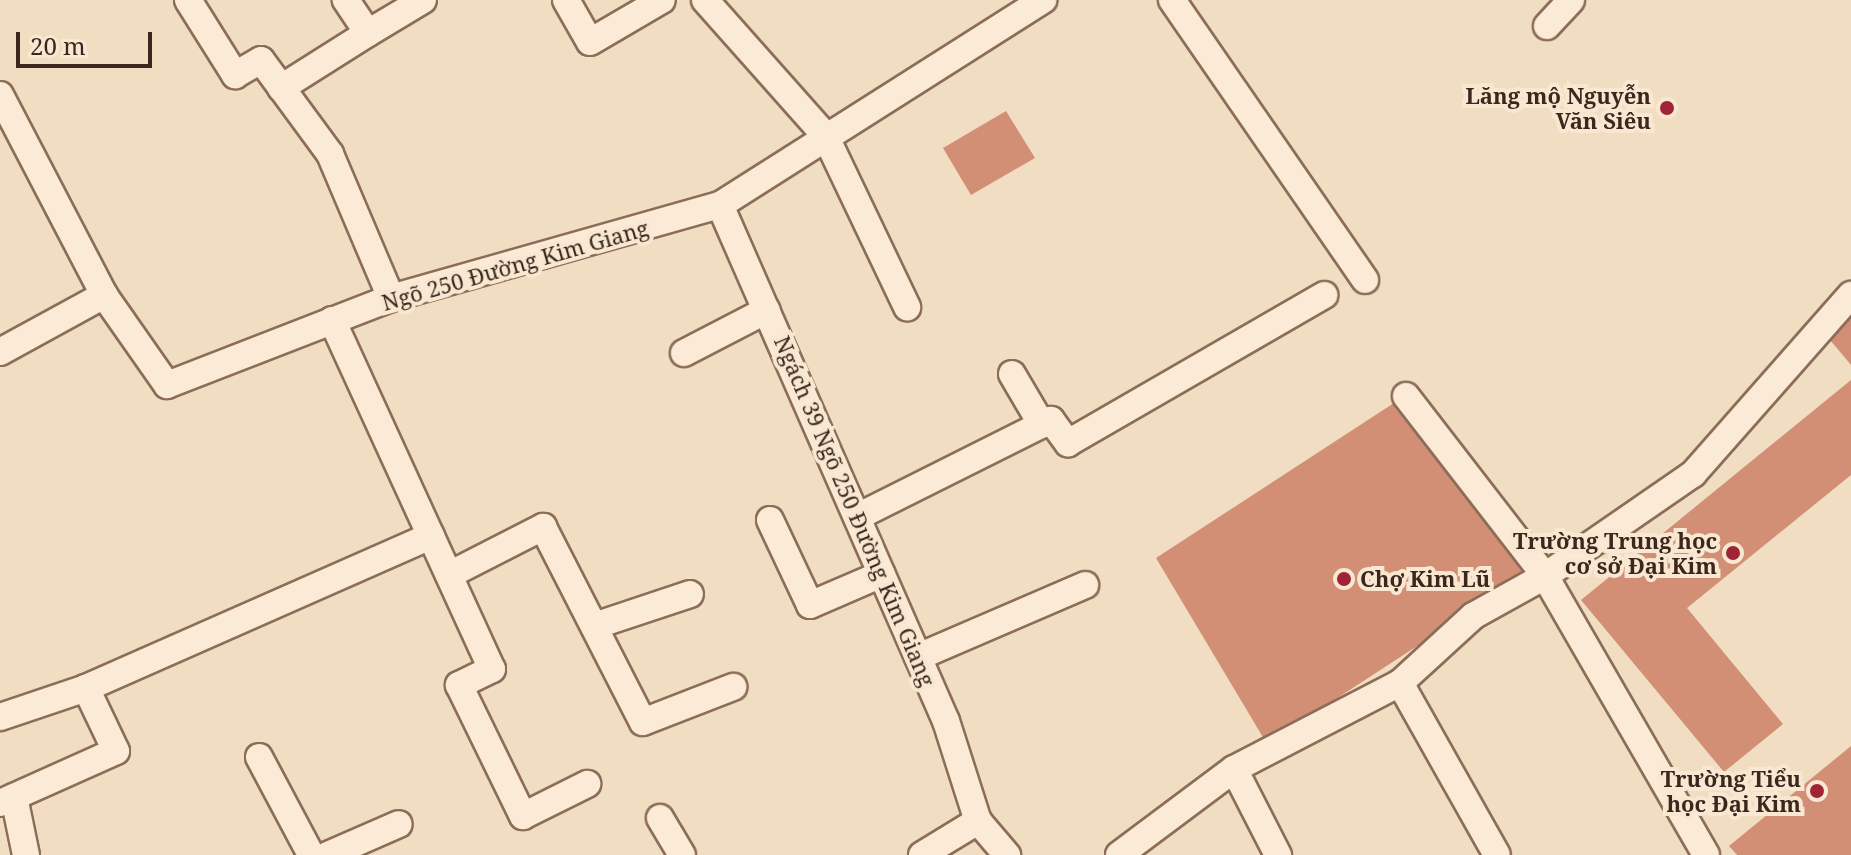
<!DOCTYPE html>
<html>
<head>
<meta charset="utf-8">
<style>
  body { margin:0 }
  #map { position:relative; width:1851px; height:855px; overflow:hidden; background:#f1ddc2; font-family:"Noto Serif",serif }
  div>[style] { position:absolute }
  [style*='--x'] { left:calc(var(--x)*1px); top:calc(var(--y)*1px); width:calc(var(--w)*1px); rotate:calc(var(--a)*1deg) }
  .building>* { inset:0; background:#d28f75 }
  .roads { filter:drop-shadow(2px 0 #8c6d58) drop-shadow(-2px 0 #8c6d58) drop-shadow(0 2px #8c6d58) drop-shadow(0 -2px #8c6d58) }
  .service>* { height:26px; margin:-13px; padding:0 13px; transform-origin:13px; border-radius:13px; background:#fbebd6 }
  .dots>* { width:22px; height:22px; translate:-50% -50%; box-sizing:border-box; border:4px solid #f8e8d2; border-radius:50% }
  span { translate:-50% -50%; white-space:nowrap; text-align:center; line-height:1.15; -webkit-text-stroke:8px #f8e8d2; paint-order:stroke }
  .poi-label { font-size:22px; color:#3b271d; font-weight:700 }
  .right { translate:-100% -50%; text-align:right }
  .left { translate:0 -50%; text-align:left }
  .street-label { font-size:22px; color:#3b271d }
  .scale { position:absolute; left:16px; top:32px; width:136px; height:36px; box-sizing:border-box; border:4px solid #3b271d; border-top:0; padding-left:10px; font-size:24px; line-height:28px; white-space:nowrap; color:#3b271d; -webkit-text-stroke:6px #f8e8d2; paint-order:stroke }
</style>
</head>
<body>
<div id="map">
  <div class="building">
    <i style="clip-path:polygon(1006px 111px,1035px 158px,971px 195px,943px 148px)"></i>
    <i style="clip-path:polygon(1851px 312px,1851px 365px,1825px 334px)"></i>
    <i style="clip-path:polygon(1851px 380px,1851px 475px,1687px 608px,1783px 724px,1724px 772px,1581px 600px)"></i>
    <i style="clip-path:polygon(1394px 403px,1529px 573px,1267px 744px,1156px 558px)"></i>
    <i style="clip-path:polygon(1851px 746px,1851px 855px,1737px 855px,1729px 846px)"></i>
  </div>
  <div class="roads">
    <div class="service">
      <i style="--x:188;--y:0;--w:89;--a:57.9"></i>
      <i style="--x:235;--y:75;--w:30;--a:-30"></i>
      <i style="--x:261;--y:60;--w:117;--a:53.7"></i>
      <i style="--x:330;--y:154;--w:156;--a:67"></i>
      <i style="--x:566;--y:0;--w:48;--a:60.3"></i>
      <i style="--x:590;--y:42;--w:83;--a:-30.3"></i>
      <i style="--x:705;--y:0;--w:181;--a:48.4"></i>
      <i style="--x:825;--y:135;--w:191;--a:64.5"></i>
      <i style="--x:1172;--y:0;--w:340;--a:55.4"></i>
      <i style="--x:1547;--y:26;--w:35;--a:-47"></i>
      <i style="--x:368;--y:33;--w:64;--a:-31"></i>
      <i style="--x:281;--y:88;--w:103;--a:-32.3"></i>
      <i style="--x:368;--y:33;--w:40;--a:-124"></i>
      <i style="--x:0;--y:95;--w:225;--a:62.5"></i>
      <i style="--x:720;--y:205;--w:563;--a:66.35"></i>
      <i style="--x:946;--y:721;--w:105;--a:72.3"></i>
      <i style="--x:978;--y:821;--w:45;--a:49.5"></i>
      <i style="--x:332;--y:320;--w:384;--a:65.4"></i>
      <i style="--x:492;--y:669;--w:37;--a:154"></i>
      <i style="--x:459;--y:685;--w:146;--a:64"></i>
      <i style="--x:523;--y:816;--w:72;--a:-26.6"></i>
      <i style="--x:0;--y:352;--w:119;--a:-28.7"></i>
      <i style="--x:104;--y:295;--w:110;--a:55"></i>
      <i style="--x:167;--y:385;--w:240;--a:-21.2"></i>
      <i style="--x:391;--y:298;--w:342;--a:-15.8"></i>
      <i style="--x:720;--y:205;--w:383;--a:-32.4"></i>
      <i style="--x:684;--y:353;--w:93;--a:-27.4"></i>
      <i style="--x:1012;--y:374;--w:59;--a:59.5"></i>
      <i style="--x:1406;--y:396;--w:227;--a:52.3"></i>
      <i style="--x:1545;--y:576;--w:322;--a:60"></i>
      <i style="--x:857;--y:517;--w:217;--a:-26.6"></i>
      <i style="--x:1051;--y:420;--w:29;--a:54"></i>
      <i style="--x:1068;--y:443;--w:296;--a:-30"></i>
      <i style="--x:770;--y:520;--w:94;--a:64.8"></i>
      <i style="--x:810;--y:605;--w:78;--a:-23.3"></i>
      <i style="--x:449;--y:575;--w:106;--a:-27.1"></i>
      <i style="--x:543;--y:527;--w:219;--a:62.9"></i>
      <i style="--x:643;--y:722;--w:97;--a:-21.3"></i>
      <i style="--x:594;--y:626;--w:101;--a:-18.4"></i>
      <i style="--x:918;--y:657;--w:182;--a:-23.3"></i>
      <i style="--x:1400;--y:683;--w:197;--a:60.6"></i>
      <i style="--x:0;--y:717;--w:91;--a:-18.6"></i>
      <i style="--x:86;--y:688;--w:377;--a:-23.8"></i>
      <i style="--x:259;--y:757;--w:111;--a:62"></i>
      <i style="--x:1234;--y:769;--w:97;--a:62.9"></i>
      <i style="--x:14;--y:797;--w:59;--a:78.3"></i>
      <i style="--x:0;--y:803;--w:127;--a:-24.1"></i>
      <i style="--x:116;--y:751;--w:70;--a:-115.5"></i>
      <i style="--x:660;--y:818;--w:43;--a:59.3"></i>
      <i style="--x:328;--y:855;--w:77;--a:-23.6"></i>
      <i style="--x:922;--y:855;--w:66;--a:-31.3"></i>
      <i style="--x:1119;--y:855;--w:144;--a:-36.8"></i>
      <i style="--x:1234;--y:769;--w:187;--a:-27.4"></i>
      <i style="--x:1400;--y:683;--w:99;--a:-42.5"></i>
      <i style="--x:1473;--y:616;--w:82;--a:-29.1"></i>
      <i style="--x:1545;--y:576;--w:180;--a:-34.6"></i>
      <i style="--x:1693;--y:474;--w:239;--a:-48.6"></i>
    </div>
  </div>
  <div class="dots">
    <i style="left:1667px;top:108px;background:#9f2435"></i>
    <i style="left:1733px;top:553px;background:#9f2435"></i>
    <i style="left:1344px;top:579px;background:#9f2435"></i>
    <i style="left:1817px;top:791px;background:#9f2435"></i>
  </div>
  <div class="poi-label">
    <span class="right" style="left:1651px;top:108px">Lăng mộ Nguyễn<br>Văn Siêu</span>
    <span class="right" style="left:1717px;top:553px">Trường Trung học<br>cơ sở Đại Kim</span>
    <span class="left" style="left:1360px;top:579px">Chợ Kim Lũ</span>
    <span class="right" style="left:1801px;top:791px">Trường Tiểu<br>học Đại Kim</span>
  </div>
  <div class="street-label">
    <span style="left:515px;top:265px;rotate:-16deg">Ngõ 250 Đường Kim Giang</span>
    <span style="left:855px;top:511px;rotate:67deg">Ngách 39 Ngõ 250 Đường Kim Giang</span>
  </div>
  <div class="scale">20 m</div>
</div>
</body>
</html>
